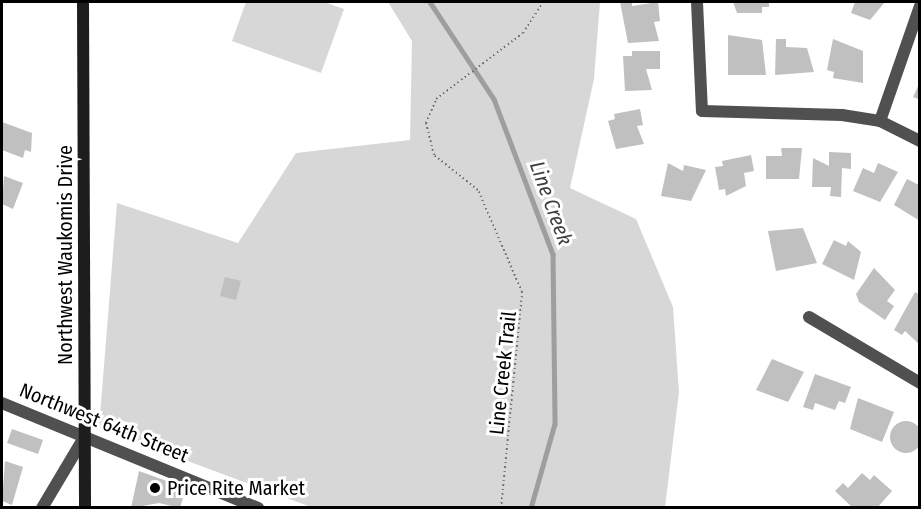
<!DOCTYPE html>
<html>
<head>
<meta charset="utf-8">
<style>
  body { margin:0 }
  #map { position:relative; width:921px; height:509px; overflow:hidden; background:#fff; font-family:"Fira Sans Condensed",sans-serif }
  div>[style] { position:absolute }
  [style*='--x'] { left:calc(var(--x)*1px); top:calc(var(--y)*1px); width:calc(var(--w)*1px); rotate:calc(var(--a)*1deg) }
  .green>* { inset:0; background:#d7d7d7 }
  .stream>* { height:4.5px; margin:-2.25px; padding:0 2.25px; transform-origin:2.25px; border-radius:2.25px; background:#9e9e9e }
  .building>* { inset:0; background:#c0c0c0 }
  .round { border-radius:50% }
  .path>* { height:2px; margin-top:-1px; transform-origin:0; background:repeating-linear-gradient(90deg,#727272 0 1.5px,transparent 0 4.5px) }
  .street>* { height:12px; margin:-6px; padding:0 6px; transform-origin:6px; border-radius:6px; background:#505050 }
  .secondary>* { height:12px; margin:-6px; padding:0 6px; transform-origin:6px; border-radius:6px; background:#1d1d1d }
  .dots>* { width:16px; height:16px; translate:-50% -50%; box-sizing:border-box; border:3px solid #fff; border-radius:50% }
  span { translate:-50% -50%; white-space:nowrap; text-align:center; line-height:1.15; -webkit-text-stroke:6px #fff; paint-order:stroke }
  .street-label { font-size:20px; color:#000 }
  .poi-label { font-size:20px; color:#000 }
  .left { translate:0 -50%; text-align:left }
  .water-label { font-size:21px; color:#3f3f3f; font-style:italic }
  .frame { position:absolute; inset:0; border:3px solid #000; pointer-events:none }
</style>
</head>
<body>
<div id="map">
  <div class="green">
    <i style="clip-path:polygon(246px 2px,324px 2px,344px 9px,321px 73px,232px 41px)"></i>
    <i style="clip-path:polygon(388px 2px,600px 2px,594px 79px,570px 188px,636px 219px,673px 307px,679px 392px,665px 507px,311px 507px,99px 428px,117px 203px,238px 243px,296px 153px,410px 140px,412px 41px)"></i>
  </div>
  <div class="stream">
    <i style="--x:430;--y:2;--w:116;--a:56.6"></i>
    <i style="--x:494;--y:99;--w:166;--a:69.2"></i>
    <i style="--x:553;--y:254;--w:170;--a:89.3"></i>
    <i style="--x:555;--y:424;--w:87;--a:105.9"></i>
  </div>
  <div class="building">
    <i style="clip-path:polygon(620px 2px,632px 2px,632px 6px,658px 2px,660px 21px,654px 22px,659px 41px,628px 43px)"></i>
    <i style="clip-path:polygon(733px 2px,769px 2px,769px 7px,762px 7px,762px 13px,737px 13px)"></i>
    <i style="clip-path:polygon(855px 2px,885px 2px,870px 20px,851px 13px)"></i>
    <i style="clip-path:polygon(728px 35px,762px 40px,766px 75px,728px 75px)"></i>
    <i style="clip-path:polygon(776px 39px,786px 39px,786px 47px,807px 48px,814px 72px,775px 75px)"></i>
    <i style="clip-path:polygon(833px 39px,863px 51px,863px 83px,833px 78px,834px 72px,827px 70px)"></i>
    <i style="clip-path:polygon(632px 51px,660px 51px,660px 69px,646px 69px,652px 90px,625px 91px,623px 56px,632px 56px)"></i>
    <i style="clip-path:polygon(920px 82px,920px 100px,913px 97px)"></i>
    <i style="clip-path:polygon(640px 109px,643px 125px,637px 126px,644px 144px,616px 149px,608px 121px,615px 119px,614px 114px)"></i>
    <i style="clip-path:polygon(2px 122px,32px 133px,31px 152px,25px 150px,23px 158px,2px 150px)"></i>
    <i style="clip-path:polygon(781px 148px,802px 148px,799px 179px,766px 179px,766px 156px,782px 156px)"></i>
    <i style="clip-path:polygon(829px 152px,851px 153px,851px 169px,842px 168px,841px 197px,830px 196px,831px 187px,812px 187px,813px 158px,829px 166px)"></i>
    <i style="clip-path:polygon(751px 155px,754px 171px,744px 173px,746px 186px,726px 196px,725px 189px,719px 190px,715px 167px,723px 166px,722px 161px)"></i>
    <i style="clip-path:polygon(668px 163px,683px 171px,684px 165px,706px 170px,691px 201px,661px 196px)"></i>
    <i style="clip-path:polygon(878px 163px,898px 172px,880px 202px,853px 191px,863px 168px,874px 173px)"></i>
    <i style="clip-path:polygon(4px 176px,23px 183px,13px 209px,2px 204px)"></i>
    <i style="clip-path:polygon(907px 179px,919px 185px,920px 221px,894px 205px)"></i>
    <i style="clip-path:polygon(803px 228px,817px 263px,776px 271px,768px 231px)"></i>
    <i style="clip-path:polygon(834px 240px,846px 246px,848px 241px,861px 252px,854px 280px,822px 264px)"></i>
    <i style="clip-path:polygon(874px 268px,895px 290px,887px 301px,894px 306px,885px 320px,859px 302px,856px 294px)"></i>
    <i style="clip-path:polygon(225px 277px,241px 281px,236px 300px,220px 296px)"></i>
    <i style="clip-path:polygon(915px 292px,920px 295px,920px 345px,905px 331px,902px 335px,894px 330px)"></i>
    <i style="clip-path:polygon(772px 359px,804px 372px,788px 402px,756px 390px)"></i>
    <i style="clip-path:polygon(815px 374px,851px 387px,845px 403px,839px 401px,835px 410px,815px 403px,813px 410px,803px 407px)"></i>
    <i style="clip-path:polygon(858px 398px,894px 412px,882px 442px,850px 429px)"></i>
    <i class="round" style="left:890px;top:421px;width:32px;height:32px"></i>
    <i style="clip-path:polygon(12px 429px,43px 440px,38px 454px,7px 443px)"></i>
    <i style="clip-path:polygon(5px 461px,23px 467px,12px 505px,2px 501px)"></i>
    <i style="clip-path:polygon(139px 471px,178px 485px,176px 491px,184px 494px,180px 508px,159px 503px,131px 508px)"></i>
    <i style="clip-path:polygon(862px 473px,870px 480px,874px 475px,892px 491px,877px 508px,853px 508px,835px 491px,843px 483px,848px 488px)"></i>
  </div>
  <div class="path">
    <i style="--x:501;--y:508;--w:217;--a:-84.4"></i>
    <i style="--x:522;--y:292;--w:111;--a:-113.3"></i>
    <i style="--x:478;--y:190;--w:56;--a:-141.5"></i>
    <i style="--x:434;--y:155;--w:33;--a:-104"></i>
    <i style="--x:426;--y:123;--w:26;--a:-67"></i>
    <i style="--x:436;--y:99;--w:109;--a:-37.2"></i>
    <i style="--x:523;--y:33;--w:37;--a:-57"></i>
  </div>
  <div class="street">
    <i style="--x:697;--y:2;--w:109;--a:87.4"></i>
    <i style="--x:702;--y:111;--w:140;--a:1.6"></i>
    <i style="--x:842;--y:115;--w:38;--a:9"></i>
    <i style="--x:880;--y:121;--w:45;--a:26.6"></i>
    <i style="--x:880;--y:121;--w:122;--a:-70.8"></i>
    <i style="--x:809;--y:317;--w:129;--a:30.7"></i>
    <i style="--x:2;--y:403;--w:277;--a:22.3"></i>
    <i style="--x:42;--y:508;--w:84;--a:-59.2"></i>
  </div>
  <div class="secondary">
    <i style="--x:83;--y:2;--w:506;--a:89.77"></i>
  </div>
  <div class="dots">
    <i style="left:155px;top:488px;background:#000"></i>
  </div>
  <div class="street-label">
    <span style="left:65px;top:255px;rotate:-90deg">Northwest Waukomis Drive</span>
    <span style="left:503px;top:373px;rotate:-84deg">Line Creek Trail</span>
    <span style="left:104px;top:423px;rotate:22deg">Northwest 64th Street</span>
  </div>
  <div class="poi-label">
    <span class="left" style="left:167px;top:488px">Price Rite Market</span>
  </div>
  <div class="water-label">
    <span style="left:551px;top:203px;rotate:70deg">Line Creek</span>
  </div>
  <div class="frame"></div>
</div>
</body>
</html>
